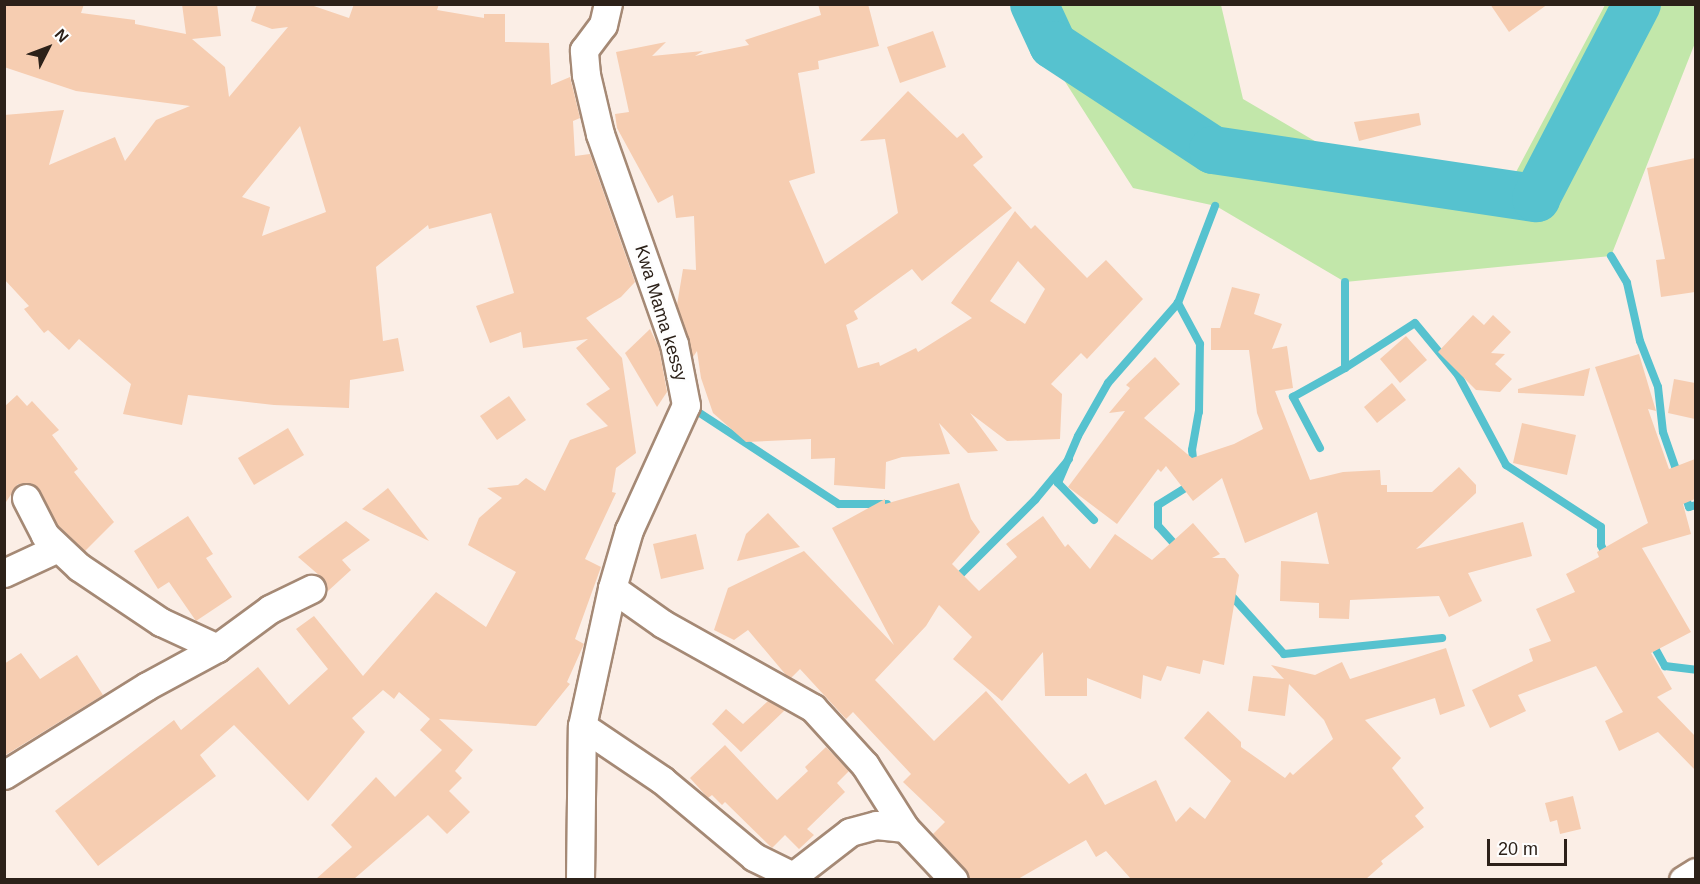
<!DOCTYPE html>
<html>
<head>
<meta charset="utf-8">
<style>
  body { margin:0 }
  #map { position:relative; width:1700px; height:884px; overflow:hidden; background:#fbeee6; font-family:Helvetica,sans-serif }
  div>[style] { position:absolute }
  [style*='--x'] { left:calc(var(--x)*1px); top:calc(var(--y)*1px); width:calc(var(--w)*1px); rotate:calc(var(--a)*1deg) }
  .green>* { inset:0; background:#c2e7aa }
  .stream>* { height:8px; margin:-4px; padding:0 4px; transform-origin:4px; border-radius:4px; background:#56c2cf }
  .river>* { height:48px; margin:-24px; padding:0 24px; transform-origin:24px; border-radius:24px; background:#56c2cf }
  .building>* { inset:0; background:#f6cdb1 }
  .roads { filter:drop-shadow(2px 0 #a58975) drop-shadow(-2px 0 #a58975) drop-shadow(0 2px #a58975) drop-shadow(0 -2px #a58975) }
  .minor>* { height:27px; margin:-13.5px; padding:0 13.5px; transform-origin:13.5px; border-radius:13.5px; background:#fff }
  span { translate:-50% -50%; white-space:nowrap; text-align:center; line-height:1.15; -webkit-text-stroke:6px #fefefe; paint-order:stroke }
  .street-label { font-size:18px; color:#2c2119 }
  .frame { position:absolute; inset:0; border:6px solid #2c2119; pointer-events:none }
  .north { position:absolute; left:18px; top:18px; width:60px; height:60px; -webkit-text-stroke:4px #fefefe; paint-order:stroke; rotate:48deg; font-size:16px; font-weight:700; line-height:24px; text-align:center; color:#2c2119 }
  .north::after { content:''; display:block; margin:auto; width:21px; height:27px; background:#2c2119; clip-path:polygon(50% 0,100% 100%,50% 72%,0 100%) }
  .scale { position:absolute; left:1487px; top:839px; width:80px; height:27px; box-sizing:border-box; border:3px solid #2c2119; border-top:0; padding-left:8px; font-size:18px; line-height:21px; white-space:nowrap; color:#2c2119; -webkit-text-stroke:4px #fefefe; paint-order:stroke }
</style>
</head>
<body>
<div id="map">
  <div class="green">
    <i style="clip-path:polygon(1016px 5px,1221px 5px,1243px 99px,1366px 171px,1515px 174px,1605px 5px,1695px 5px,1695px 43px,1611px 256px,1345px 282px,1216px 206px,1133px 188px)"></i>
  </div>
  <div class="stream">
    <i style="--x:1611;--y:256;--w:31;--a:59"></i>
    <i style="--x:1627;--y:283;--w:59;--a:77.4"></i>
    <i style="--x:1640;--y:341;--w:49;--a:68.6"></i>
    <i style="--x:1658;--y:387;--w:45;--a:83.7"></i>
    <i style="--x:1663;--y:432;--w:46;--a:70.8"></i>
    <i style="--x:1345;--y:368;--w:83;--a:-32.7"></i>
    <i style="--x:1415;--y:323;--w:67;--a:50.4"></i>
    <i style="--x:1458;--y:375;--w:102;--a:61.9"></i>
    <i style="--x:1506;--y:465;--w:113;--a:33.1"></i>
    <i style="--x:1601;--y:527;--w:18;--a:90"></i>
    <i style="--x:1601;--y:545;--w:14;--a:65"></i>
    <i style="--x:689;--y:406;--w:179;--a:33.2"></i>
    <i style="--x:839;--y:504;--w:48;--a:0"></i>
    <i style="--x:1320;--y:448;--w:58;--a:-117.9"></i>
    <i style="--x:1293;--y:397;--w:60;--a:-29.1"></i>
    <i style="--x:1345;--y:368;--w:86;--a:-90"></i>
    <i style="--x:1194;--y:468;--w:18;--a:-96"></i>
    <i style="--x:1192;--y:450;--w:39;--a:-80"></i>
    <i style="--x:1199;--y:412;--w:68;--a:-89.2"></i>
    <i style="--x:1200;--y:344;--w:47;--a:-118.2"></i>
    <i style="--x:1178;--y:303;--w:104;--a:-69.1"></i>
    <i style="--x:1684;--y:493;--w:15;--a:70"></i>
    <i style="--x:1689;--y:507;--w:7;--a:-16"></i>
    <i style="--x:1094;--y:520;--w:52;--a:-134.2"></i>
    <i style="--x:1058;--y:483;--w:51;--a:-66.9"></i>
    <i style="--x:1078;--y:436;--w:61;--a:-60.5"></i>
    <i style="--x:1108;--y:383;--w:106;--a:-48.8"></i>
    <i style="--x:1179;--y:549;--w:31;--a:-132"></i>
    <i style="--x:1158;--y:526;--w:21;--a:-90"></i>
    <i style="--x:1158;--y:505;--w:39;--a:-32"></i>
    <i style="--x:954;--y:581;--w:115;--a:-45"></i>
    <i style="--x:1035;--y:500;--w:53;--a:-50.3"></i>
    <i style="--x:1229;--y:593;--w:82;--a:48"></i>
    <i style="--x:1284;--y:654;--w:159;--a:-5.8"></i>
    <i style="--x:1651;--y:641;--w:29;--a:61"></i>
    <i style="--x:1665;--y:666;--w:31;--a:7"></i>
  </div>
  <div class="river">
    <i style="--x:1034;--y:4;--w:45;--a:65.1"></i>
    <i style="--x:1053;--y:45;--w:191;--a:33.3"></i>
    <i style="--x:1213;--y:150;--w:327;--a:8.5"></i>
    <i style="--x:1536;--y:198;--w:219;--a:-62.5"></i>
  </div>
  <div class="building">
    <i style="clip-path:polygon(evenodd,4px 4px,84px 4px,81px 13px,135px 20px,135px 24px,186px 34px,182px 4px,217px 4px,221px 36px,192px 39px,225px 67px,229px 97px,288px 27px,272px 29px,251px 21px,257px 4px,308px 4px,349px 18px,354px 4px,439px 4px,437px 10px,484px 18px,484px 14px,505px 14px,505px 42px,549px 43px,551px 85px,570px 77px,580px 118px,573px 121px,575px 156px,590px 154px,635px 282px,621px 297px,586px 318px,622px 358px,636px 453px,616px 468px,612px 492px,616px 493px,585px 559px,601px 567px,575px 639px,584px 644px,567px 682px,570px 684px,536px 726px,439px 719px,473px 750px,455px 771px,462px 778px,449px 791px,470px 812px,447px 834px,428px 815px,354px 879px,316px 879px,352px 847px,331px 825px,376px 777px,395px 797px,442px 750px,420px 730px,430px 719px,399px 692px,394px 699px,383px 690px,352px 718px,365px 732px,308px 801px,234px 725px,200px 755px,216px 776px,98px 866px,55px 811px,174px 720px,181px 730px,258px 667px,289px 705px,328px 669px,296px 629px,314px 616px,363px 676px,436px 592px,486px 627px,516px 572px,468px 545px,479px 518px,502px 498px,487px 488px,518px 485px,526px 478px,545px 491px,570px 440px,608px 426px,586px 404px,610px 389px,576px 348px,588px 339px,523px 348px,521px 332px,490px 343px,476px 306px,514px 293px,491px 213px,429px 229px,428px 225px,376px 267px,383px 341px,398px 338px,404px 371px,350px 380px,349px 408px,274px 405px,188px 395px,182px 425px,123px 414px,131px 384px,79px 339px,69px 350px,48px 330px,44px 333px,24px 309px,29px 306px,4px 279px,4px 115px,64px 110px,49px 165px,115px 137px,125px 161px,156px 120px,190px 106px,76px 91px,4px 67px,4px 4px,300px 126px,326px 212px,262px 236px,270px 207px,242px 197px,300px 126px)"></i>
    <i style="clip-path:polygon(evenodd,818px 4px,868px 4px,879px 46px,818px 61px,819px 69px,798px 73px,815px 173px,789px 181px,825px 264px,898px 213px,885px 139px,860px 141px,908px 91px,957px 138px,963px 133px,983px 157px,973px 165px,1012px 208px,922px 281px,912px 269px,854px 311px,858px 319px,846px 325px,858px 368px,879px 362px,880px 366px,916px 348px,918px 352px,972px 318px,951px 303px,1015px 211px,1031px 229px,1035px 225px,1087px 278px,1106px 260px,1143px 299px,1087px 359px,1081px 353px,1051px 384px,1062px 394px,1060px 439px,1007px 441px,970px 413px,998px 451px,968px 453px,939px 423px,950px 454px,902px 457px,886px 462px,885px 489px,834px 485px,835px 458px,811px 459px,811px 439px,746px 442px,713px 413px,701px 378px,697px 351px,693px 357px,677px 305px,683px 269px,696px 270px,694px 216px,676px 218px,673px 195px,658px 203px,617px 128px,615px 114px,629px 112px,616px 52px,666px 42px,652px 56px,703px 51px,695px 56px,749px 45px,745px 40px,821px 15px,818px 4px,1018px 261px,1045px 289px,1025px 324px,990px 301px,1018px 261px)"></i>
    <i style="clip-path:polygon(1490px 4px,1548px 4px,1509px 32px)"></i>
    <i style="clip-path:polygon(933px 31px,946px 67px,900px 83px,887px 47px)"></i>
    <i style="clip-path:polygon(1419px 113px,1421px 125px,1359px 141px,1354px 122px)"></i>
    <i style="clip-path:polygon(1695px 158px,1695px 292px,1661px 297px,1656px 260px,1665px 259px,1647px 168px)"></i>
    <i style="clip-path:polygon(1232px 287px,1260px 294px,1254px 314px,1282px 324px,1272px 349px,1287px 346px,1293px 388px,1275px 391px,1310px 480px,1343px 472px,1380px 470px,1381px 485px,1387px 485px,1387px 492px,1432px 492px,1459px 467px,1476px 485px,1476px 493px,1416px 549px,1523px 522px,1532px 556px,1468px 573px,1482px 601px,1449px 617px,1439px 596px,1350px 600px,1349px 619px,1319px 618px,1319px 603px,1280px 601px,1281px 561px,1329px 564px,1317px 512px,1245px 543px,1222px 478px,1193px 501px,1166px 466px,1161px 472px,1158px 469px,1117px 524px,1068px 487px,1125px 411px,1109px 413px,1130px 388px,1126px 385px,1155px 357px,1180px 384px,1144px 418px,1192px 458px,1234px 444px,1263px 429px,1257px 413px,1249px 350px,1211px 350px,1211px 328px,1220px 328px)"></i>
    <i style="clip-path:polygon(1473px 315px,1484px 325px,1493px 315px,1511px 332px,1491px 353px,1505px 354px,1495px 364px,1512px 379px,1500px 392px,1476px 390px,1438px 352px)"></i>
    <i style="clip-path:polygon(650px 329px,659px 348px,667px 392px,657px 407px,625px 353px)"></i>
    <i style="clip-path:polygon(1406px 336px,1427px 360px,1400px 383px,1380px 359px)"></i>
    <i style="clip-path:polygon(1639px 354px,1656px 411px,1648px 409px,1669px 469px,1695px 459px,1695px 499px,1683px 504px,1691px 534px,1642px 548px,1691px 632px,1651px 653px,1672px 689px,1657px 697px,1695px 736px,1695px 770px,1658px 732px,1619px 751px,1605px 721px,1623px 712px,1596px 666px,1518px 695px,1526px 711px,1490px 728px,1472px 690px,1533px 661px,1529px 649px,1551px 641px,1536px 609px,1575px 592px,1566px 574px,1599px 557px,1597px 552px,1648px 523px,1595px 367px)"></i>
    <i style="clip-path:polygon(1590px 368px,1584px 396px,1518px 393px,1518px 389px)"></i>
    <i style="clip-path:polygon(1674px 379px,1695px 383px,1695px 419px,1668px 413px)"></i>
    <i style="clip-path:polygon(1392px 383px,1406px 400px,1377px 423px,1364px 407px)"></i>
    <i style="clip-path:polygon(17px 395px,27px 406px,32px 401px,59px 430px,52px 435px,78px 469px,74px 472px,114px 522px,85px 551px,57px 524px,34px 485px,18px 484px,4px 505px,4px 407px)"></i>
    <i style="clip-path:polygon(509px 396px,526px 420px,497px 440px,480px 416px)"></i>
    <i style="clip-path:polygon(1522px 423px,1576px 435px,1567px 475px,1513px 463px)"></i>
    <i style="clip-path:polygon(288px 428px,304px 455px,254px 485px,238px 458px)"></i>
    <i style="clip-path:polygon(959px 483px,971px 519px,980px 532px,952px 564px,979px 591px,1017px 557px,1006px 544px,1043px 516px,1065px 547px,1068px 544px,1090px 569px,1115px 534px,1152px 560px,1193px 523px,1220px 554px,1212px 558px,1225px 558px,1239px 575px,1224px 665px,1203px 660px,1200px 674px,1167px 666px,1161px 681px,1143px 675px,1141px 699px,1087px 678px,1087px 696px,1045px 696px,1043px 652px,1002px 701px,953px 659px,972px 637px,939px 605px,926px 626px,875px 680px,934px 741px,986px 691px,1069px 784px,1086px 773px,1105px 805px,1156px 780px,1176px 822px,1190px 807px,1205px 819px,1231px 781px,1184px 738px,1208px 711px,1241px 742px,1241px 747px,1285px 778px,1290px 772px,1293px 775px,1333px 739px,1324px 720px,1289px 684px,1285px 716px,1248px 711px,1253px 676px,1284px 679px,1271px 665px,1315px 675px,1342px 662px,1350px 679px,1446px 648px,1465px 706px,1440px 715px,1435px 698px,1365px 720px,1401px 758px,1392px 768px,1424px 808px,1415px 816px,1424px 827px,1381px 861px,1383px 864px,1366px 879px,1131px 879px,1106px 851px,1096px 857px,1086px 840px,1018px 879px,970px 879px,965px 869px,933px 834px,945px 822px,903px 782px,911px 774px,853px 712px,846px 719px,800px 669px,791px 678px,786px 675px,748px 630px,734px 640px,714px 630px,728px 588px,804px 551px,894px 645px,832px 528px,885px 499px,885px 504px)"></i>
    <i style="clip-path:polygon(388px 488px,429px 541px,362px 509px)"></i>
    <i style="clip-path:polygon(768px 513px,800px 547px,737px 561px,746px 534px)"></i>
    <i style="clip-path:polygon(188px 516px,213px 554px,206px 558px,232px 597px,196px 621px,169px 582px,158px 589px,134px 551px)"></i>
    <i style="clip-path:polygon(346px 521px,370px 540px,342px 560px,351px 570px,328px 591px,320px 576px,298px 557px)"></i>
    <i style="clip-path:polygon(696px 534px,704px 569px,661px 579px,653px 544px)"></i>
    <i style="clip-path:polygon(21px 653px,40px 679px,77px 655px,103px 695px,4px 756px,4px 664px)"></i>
    <i style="clip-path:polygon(768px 701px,785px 710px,741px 752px,712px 724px,726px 709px,743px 724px)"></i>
    <i style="clip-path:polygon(725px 745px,777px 800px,808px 771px,805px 767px,826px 747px,849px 771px,837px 783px,845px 792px,807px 829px,814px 835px,799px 849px,785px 835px,772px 848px,725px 802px,722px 805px,712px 795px,708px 798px,690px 778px)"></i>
    <i style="clip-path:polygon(1573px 796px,1581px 829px,1560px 834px,1557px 820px,1550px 822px,1545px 803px)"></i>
  </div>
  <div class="roads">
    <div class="minor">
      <i style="--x:26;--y:498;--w:42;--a:62.8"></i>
      <i style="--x:45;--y:535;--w:47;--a:43.3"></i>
      <i style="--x:79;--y:567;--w:99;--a:33.9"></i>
      <i style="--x:161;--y:622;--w:62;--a:24.9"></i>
      <i style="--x:4;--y:573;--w:57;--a:-24.8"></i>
      <i style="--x:612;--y:588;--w:62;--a:35.2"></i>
      <i style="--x:663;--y:624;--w:172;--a:29.2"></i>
      <i style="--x:813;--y:708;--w:77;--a:47.6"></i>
      <i style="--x:865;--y:765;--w:75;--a:57.6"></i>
      <i style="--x:582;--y:726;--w:97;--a:34"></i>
      <i style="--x:662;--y:780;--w:120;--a:39.9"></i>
      <i style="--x:754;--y:857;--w:43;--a:26"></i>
      <i style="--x:4;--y:775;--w:168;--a:-31.9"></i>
      <i style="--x:147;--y:686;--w:80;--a:-28.5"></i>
      <i style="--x:217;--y:648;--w:66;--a:-36.3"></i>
      <i style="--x:270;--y:609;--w:46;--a:-26"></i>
      <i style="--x:580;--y:880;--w:154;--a:-89.3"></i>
      <i style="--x:582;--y:726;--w:141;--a:-77.7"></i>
      <i style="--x:612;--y:588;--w:60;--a:-73.7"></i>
      <i style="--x:629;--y:530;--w:137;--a:-65.5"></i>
      <i style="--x:686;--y:405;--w:62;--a:-101.1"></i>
      <i style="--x:674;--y:344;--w:223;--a:-109.4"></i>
      <i style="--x:600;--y:134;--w:61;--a:-103.3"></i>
      <i style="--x:586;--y:75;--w:25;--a:-95"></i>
      <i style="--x:584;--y:50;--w:31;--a:-53"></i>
      <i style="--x:603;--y:25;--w:22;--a:-77"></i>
      <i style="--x:788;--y:880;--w:78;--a:-37.7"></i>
      <i style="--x:850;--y:832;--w:27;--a:-15"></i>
      <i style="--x:876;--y:825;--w:29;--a:6"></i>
      <i style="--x:905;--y:828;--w:71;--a:46.7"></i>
      <i style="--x:1683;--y:880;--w:15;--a:-32"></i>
    </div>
  </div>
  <div class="street-label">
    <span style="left:661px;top:313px;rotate:73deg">Kwa Mama kessy</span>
  </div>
  <div class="frame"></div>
  <div class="north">N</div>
  <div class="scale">20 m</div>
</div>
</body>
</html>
